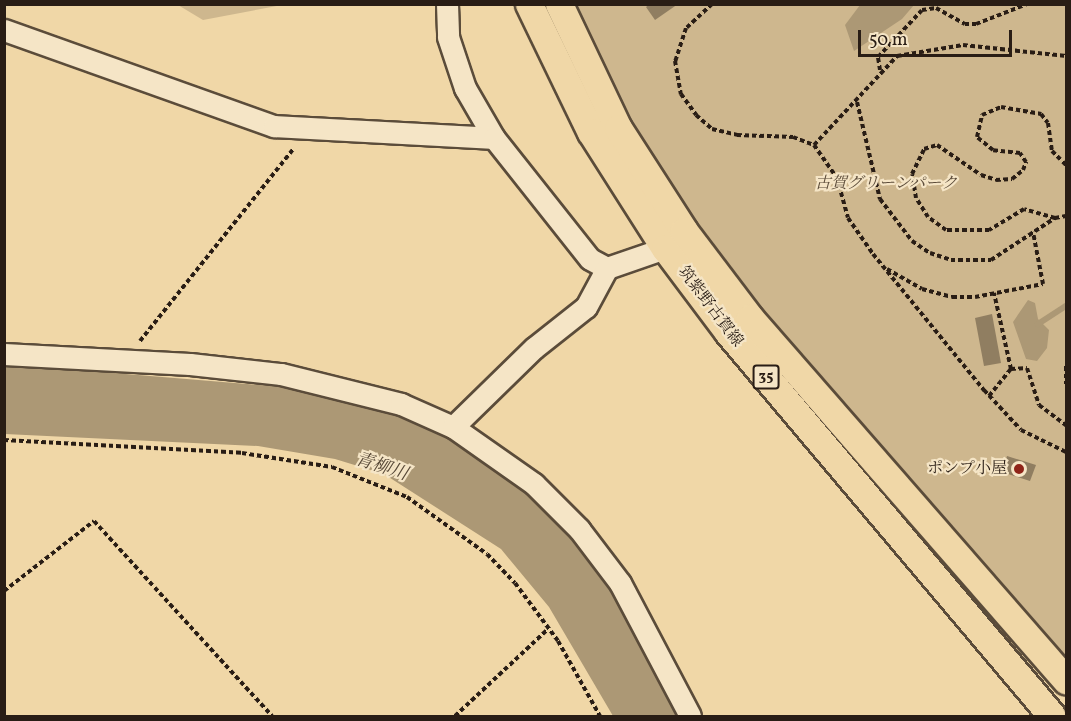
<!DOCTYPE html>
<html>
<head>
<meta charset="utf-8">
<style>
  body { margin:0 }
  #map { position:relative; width:1071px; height:721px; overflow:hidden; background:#f0d7a7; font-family:Vollkorn,"Noto Serif JP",serif }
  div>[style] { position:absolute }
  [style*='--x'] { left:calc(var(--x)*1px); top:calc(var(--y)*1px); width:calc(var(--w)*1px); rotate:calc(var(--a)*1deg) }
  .green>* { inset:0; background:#ceb78e }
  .water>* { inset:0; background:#ac9875 }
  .stream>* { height:6px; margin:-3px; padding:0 3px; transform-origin:3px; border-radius:3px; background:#ac9875 }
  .building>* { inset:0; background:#907e61 }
  .path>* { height:4px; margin-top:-2px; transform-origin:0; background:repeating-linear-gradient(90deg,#291d15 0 4.5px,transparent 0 7.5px) }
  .roads { filter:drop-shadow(2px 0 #5b4c3a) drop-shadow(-2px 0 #5b4c3a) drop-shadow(0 2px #5b4c3a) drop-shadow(0 -2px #5b4c3a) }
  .minor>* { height:21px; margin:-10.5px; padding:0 10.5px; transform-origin:10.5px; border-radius:10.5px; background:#f5e5c6 }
  .major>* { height:27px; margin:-13.5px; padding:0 13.5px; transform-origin:13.5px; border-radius:13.5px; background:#f0d7a7 }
  .dots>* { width:16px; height:16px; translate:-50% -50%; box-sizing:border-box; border:3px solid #f5e5c6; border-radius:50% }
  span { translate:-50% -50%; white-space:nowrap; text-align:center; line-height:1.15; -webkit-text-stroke:4.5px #f5e5c6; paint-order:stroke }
  .shield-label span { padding:2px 4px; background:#f5e5c6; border:2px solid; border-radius:4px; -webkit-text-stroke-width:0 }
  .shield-label { font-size:15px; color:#291d15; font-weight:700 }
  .park-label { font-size:16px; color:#5b4b39; font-style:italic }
  .street-label { font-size:16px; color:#291d15 }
  .poi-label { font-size:16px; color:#291d15 }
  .right { translate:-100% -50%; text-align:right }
  .water-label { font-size:18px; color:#574837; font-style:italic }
  .frame { position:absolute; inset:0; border:6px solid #291d15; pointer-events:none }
  .scale { position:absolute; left:858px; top:30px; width:154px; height:27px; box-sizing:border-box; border:3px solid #291d15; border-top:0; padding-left:8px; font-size:18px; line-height:21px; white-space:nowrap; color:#291d15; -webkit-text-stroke:4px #f5e5c6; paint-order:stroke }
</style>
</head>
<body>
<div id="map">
  <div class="green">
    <i style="clip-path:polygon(178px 5px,282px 5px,203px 20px)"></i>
    <i style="clip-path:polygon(572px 5px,1066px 5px,1066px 662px,738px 289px,590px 60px)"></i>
  </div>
  <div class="water">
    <i style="clip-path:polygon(860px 5px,860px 4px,914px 5px,902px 19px,854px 51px,845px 25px)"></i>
    <i style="clip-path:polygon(1028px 300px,1035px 303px,1038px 319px,1049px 330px,1047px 348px,1037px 361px,1026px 359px,1013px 322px)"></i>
    <i style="clip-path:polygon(5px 364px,284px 387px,347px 400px,440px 430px,518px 483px,569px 537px,625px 611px,678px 716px,613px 716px,549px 607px,501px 549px,384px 474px,335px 459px,258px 446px,5px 434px)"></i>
  </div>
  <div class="stream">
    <i style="--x:1038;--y:324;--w:33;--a:-33"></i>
  </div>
  <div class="building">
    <i style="clip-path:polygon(650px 4px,678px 4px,655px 20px,646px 7px)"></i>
    <i style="clip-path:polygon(992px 314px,1001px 363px,984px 366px,975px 318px)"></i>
    <i style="clip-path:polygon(1007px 456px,1036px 465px,1030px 481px,1002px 472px)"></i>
  </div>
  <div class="path">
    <i style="--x:712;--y:4;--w:35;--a:137"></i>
    <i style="--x:686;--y:28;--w:35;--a:108"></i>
    <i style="--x:675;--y:61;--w:34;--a:80"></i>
    <i style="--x:681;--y:94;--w:26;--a:54"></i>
    <i style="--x:696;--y:115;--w:21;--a:41"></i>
    <i style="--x:712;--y:129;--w:26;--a:13"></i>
    <i style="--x:737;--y:135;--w:56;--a:2"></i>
    <i style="--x:793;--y:137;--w:22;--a:21"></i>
    <i style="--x:814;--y:145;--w:40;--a:55.1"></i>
    <i style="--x:837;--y:178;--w:41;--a:74.6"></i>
    <i style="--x:848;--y:218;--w:44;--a:55.2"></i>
    <i style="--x:873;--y:254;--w:176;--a:50.8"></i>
    <i style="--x:984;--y:390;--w:54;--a:47.2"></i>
    <i style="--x:1021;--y:430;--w:50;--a:26.1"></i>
    <i style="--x:880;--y:70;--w:13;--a:-99"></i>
    <i style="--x:878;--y:57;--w:64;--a:-46.9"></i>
    <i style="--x:922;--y:10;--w:14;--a:-8"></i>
    <i style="--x:936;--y:8;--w:33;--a:29"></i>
    <i style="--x:965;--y:24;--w:11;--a:0"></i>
    <i style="--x:976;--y:24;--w:55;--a:-21.4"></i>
    <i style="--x:857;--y:102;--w:100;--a:76.7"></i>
    <i style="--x:880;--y:199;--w:53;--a:52.7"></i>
    <i style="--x:912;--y:241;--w:22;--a:34"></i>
    <i style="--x:930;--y:253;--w:22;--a:18"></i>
    <i style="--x:951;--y:260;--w:40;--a:0"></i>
    <i style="--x:991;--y:260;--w:77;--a:-33.3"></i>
    <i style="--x:1055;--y:218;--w:11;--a:-10"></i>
    <i style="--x:814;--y:145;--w:122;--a:-47"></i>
    <i style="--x:897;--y:56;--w:67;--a:-9.5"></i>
    <i style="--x:963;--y:45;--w:104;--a:6.1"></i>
    <i style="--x:1055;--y:218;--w:32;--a:-164"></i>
    <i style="--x:1024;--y:209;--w:41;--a:149"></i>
    <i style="--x:989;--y:230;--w:43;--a:180"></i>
    <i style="--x:946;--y:230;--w:22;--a:-144"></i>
    <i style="--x:928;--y:217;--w:22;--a:-122"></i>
    <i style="--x:916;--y:198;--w:24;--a:-99"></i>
    <i style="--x:912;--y:174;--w:28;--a:-64"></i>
    <i style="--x:924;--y:149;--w:14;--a:-17"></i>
    <i style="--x:937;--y:145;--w:53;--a:34.3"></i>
    <i style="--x:981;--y:175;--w:16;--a:18"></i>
    <i style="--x:996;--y:180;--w:16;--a:-4"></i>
    <i style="--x:1012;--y:179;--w:14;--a:-39"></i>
    <i style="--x:1023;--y:170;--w:9;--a:-69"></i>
    <i style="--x:1026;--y:162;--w:11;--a:-124"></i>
    <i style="--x:1020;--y:153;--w:27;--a:-174"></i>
    <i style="--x:993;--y:150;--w:21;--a:-141"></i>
    <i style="--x:977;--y:137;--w:23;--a:-77"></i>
    <i style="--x:982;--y:115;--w:21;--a:-23"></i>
    <i style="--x:1001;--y:107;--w:41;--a:9.9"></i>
    <i style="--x:1041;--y:114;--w:11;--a:52"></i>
    <i style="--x:1048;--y:123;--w:28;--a:82"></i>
    <i style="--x:1052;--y:151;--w:20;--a:45"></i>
    <i style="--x:887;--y:269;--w:40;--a:29.7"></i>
    <i style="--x:922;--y:289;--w:31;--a:15"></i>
    <i style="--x:952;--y:297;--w:23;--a:0"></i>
    <i style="--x:975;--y:297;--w:69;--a:-10.8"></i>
    <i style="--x:1043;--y:284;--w:53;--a:-100.9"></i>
    <i style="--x:140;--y:341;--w:247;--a:-51.4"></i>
    <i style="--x:1066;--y:366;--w:18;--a:90"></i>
    <i style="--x:1011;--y:369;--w:16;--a:-4"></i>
    <i style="--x:1027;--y:368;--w:39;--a:72"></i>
    <i style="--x:1039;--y:405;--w:34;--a:37"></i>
    <i style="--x:989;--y:396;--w:35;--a:-51"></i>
    <i style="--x:1011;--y:369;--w:78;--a:-102.6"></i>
    <i style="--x:4;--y:440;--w:238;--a:3.1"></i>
    <i style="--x:242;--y:453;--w:91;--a:8.8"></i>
    <i style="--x:332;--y:467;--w:81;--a:21.8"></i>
    <i style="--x:407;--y:497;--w:98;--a:35.5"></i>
    <i style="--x:487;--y:554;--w:40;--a:46"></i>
    <i style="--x:515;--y:583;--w:72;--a:53.4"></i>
    <i style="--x:558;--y:641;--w:86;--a:60.8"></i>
    <i style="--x:4;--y:591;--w:114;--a:-37.9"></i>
    <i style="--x:94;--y:521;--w:264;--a:47.6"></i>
    <i style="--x:455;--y:716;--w:127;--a:-43.1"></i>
  </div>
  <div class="roads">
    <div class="minor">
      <i style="--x:447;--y:4;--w:33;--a:88"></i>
      <i style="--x:448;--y:37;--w:54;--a:71.6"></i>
      <i style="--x:465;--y:88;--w:58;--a:59.9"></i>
      <i style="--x:4;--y:30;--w:287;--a:19.6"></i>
      <i style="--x:274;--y:126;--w:220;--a:3.1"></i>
      <i style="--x:494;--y:138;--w:154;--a:51.6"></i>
      <i style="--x:590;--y:259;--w:19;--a:28"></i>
      <i style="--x:607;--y:268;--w:61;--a:-19"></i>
      <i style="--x:4;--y:354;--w:186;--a:3.1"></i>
      <i style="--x:190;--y:364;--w:92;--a:6.3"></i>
      <i style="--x:281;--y:374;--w:124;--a:14"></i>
      <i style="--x:401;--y:404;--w:57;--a:23.9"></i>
      <i style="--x:453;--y:427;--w:99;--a:35.1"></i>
      <i style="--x:534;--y:484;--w:64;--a:45"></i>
      <i style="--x:579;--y:529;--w:68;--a:52.8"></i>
      <i style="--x:620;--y:583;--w:150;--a:62.2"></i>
      <i style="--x:453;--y:427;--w:113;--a:-44.3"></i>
      <i style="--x:534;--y:348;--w:66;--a:-38.3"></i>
      <i style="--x:586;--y:307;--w:44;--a:-61.7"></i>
    </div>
    <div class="major">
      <i style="--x:529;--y:4;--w:142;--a:64.2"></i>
      <i style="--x:591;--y:132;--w:138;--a:57.5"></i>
      <i style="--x:665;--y:248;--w:105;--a:53.1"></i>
      <i style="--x:728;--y:332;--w:502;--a:49.84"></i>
      <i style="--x:559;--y:4;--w:137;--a:64.6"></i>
      <i style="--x:618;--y:128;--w:122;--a:57.3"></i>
      <i style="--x:684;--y:231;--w:109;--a:52.8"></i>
      <i style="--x:750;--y:318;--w:481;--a:48.9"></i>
    </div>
  </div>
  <div class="dots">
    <i style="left:1019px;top:469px;background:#8f2418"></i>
  </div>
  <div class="shield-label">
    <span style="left:766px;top:377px">35</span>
  </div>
  <div class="park-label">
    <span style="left:886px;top:184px">古賀グリーンパーク</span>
  </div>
  <div class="street-label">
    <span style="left:710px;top:307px;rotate:53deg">筑紫野古賀線</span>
  </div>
  <div class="poi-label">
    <span class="right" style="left:1007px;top:469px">ポンプ小屋</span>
  </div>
  <div class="water-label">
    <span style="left:381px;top:468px;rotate:18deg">青柳川</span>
  </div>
  <div class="frame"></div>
  <div class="scale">50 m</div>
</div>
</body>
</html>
